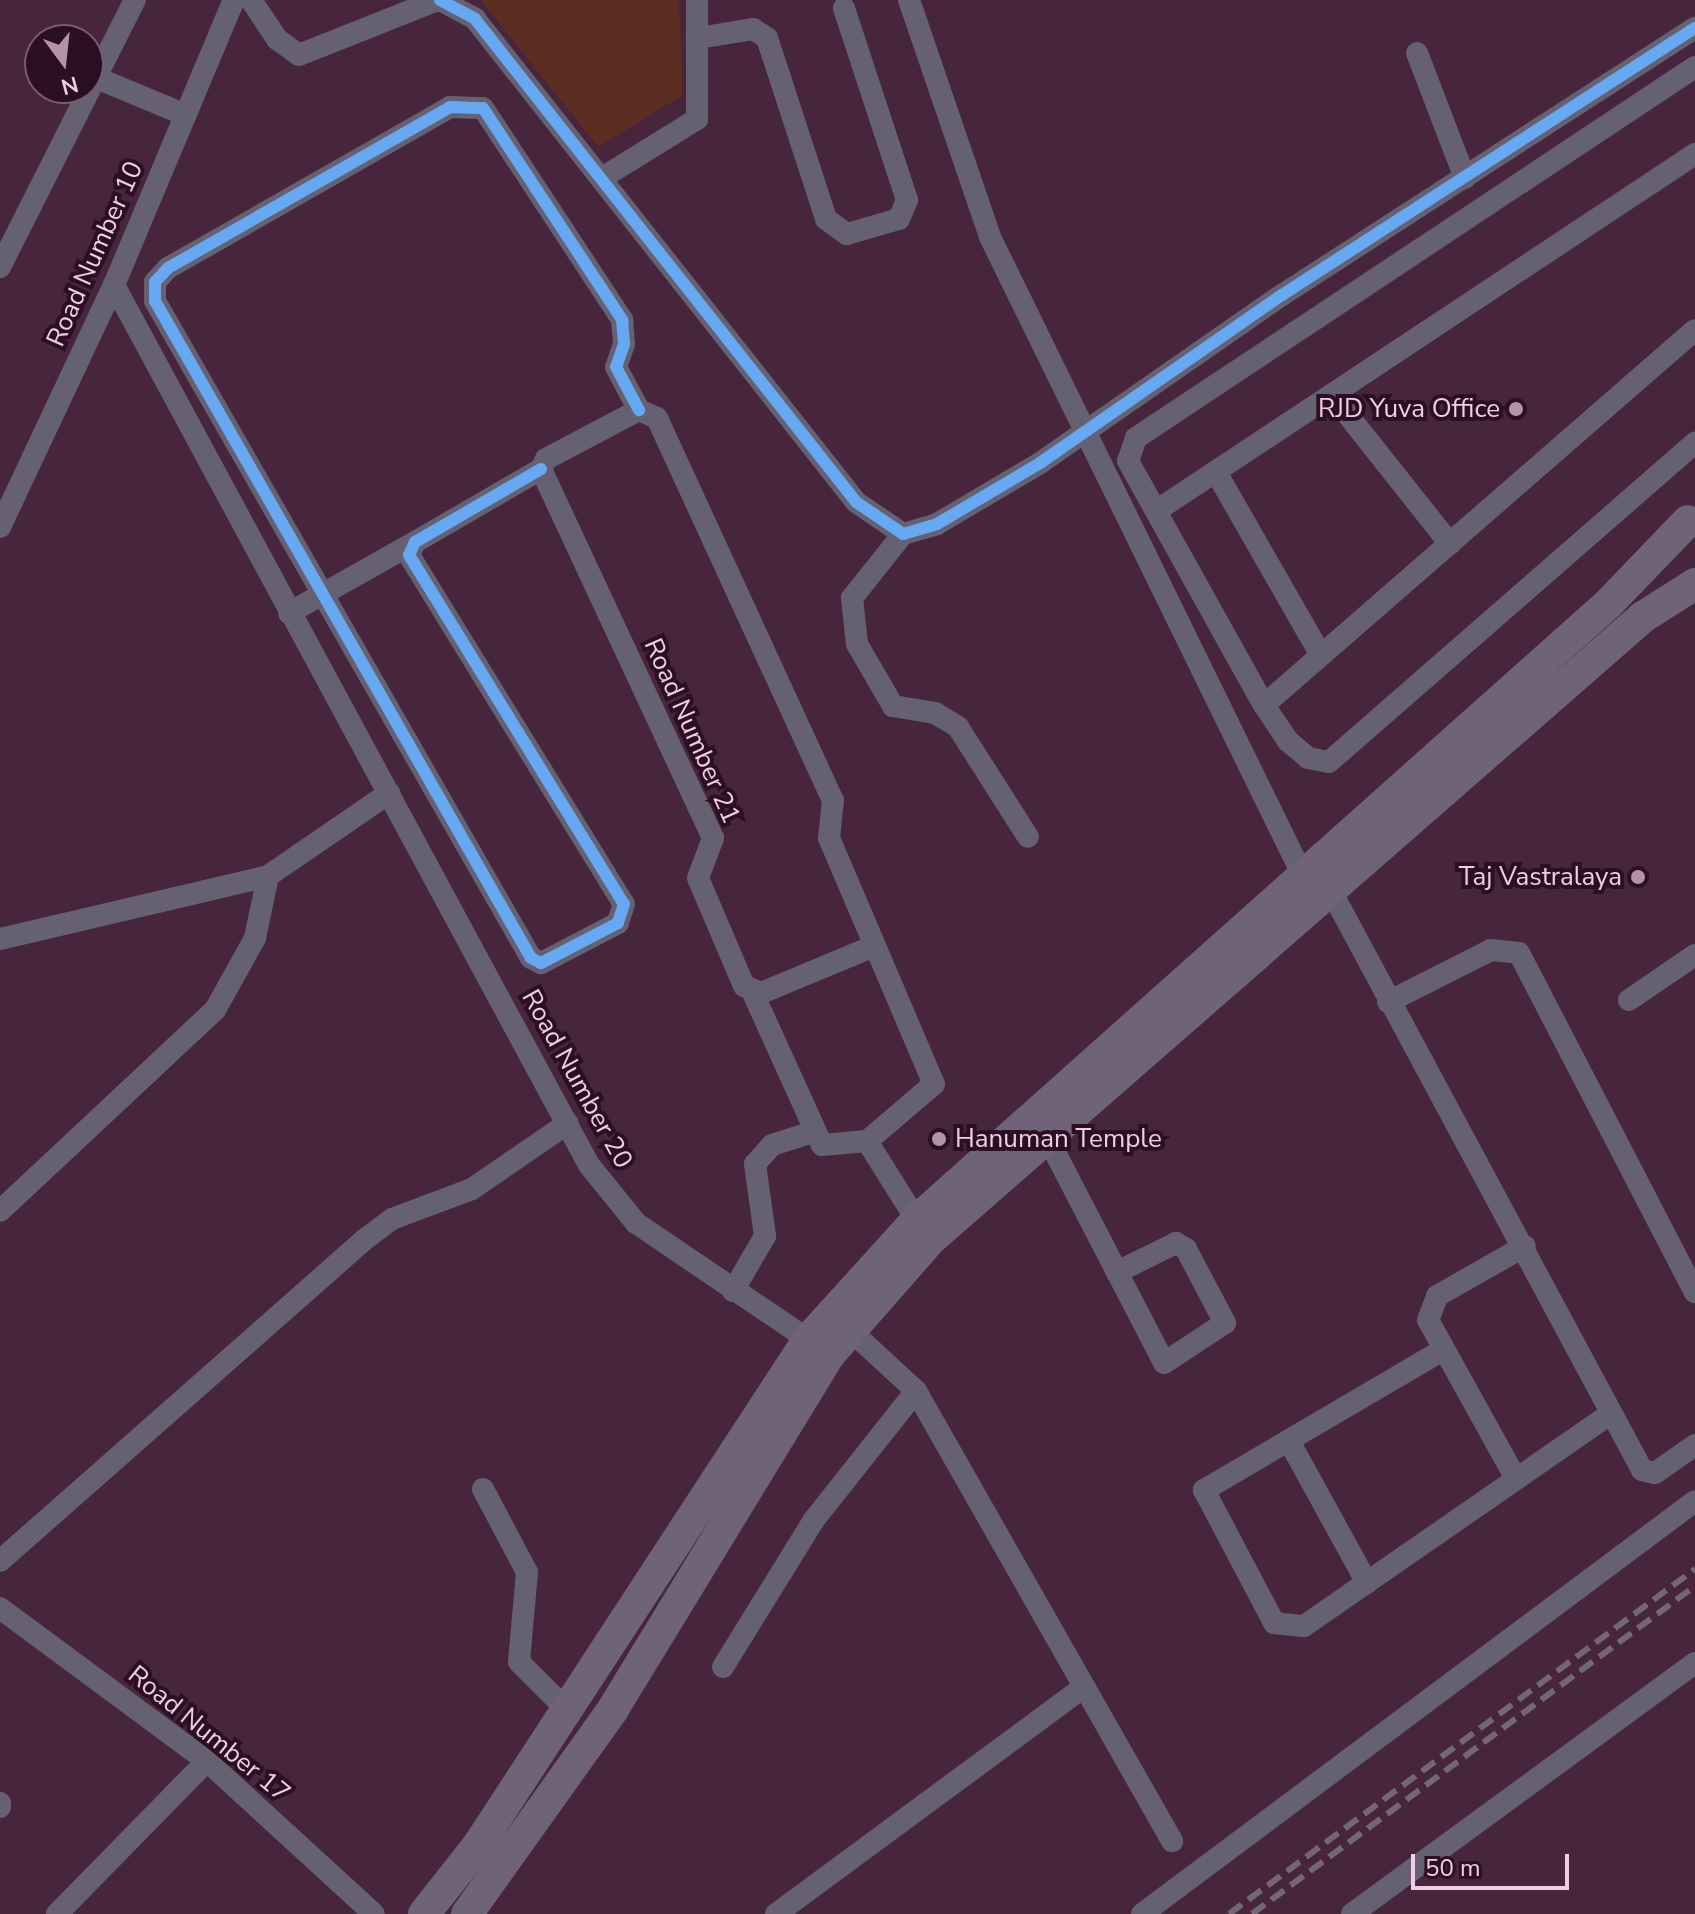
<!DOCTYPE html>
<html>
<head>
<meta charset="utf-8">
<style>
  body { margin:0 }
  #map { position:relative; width:1695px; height:1914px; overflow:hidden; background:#46253d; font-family:"Nunito Sans",sans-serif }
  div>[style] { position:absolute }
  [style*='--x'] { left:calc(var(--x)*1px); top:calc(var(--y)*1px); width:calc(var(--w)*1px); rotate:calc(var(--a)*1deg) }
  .green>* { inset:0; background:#5b2e21 }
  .minor>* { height:22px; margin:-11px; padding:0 11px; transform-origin:11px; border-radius:11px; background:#656172 }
  .highway>* { height:32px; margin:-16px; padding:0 16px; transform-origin:16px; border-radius:16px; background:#6f6379 }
  .rail>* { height:6px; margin-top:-3px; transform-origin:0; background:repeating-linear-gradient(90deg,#736676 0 16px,transparent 0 24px) }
  .cycleway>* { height:12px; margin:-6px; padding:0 6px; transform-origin:6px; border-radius:6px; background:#66a8f1 }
  .dots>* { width:22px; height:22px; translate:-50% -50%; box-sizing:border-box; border:4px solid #2a1022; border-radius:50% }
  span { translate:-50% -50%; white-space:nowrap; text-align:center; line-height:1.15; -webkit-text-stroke:8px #2a1022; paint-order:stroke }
  .street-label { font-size:26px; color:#f2cce3 }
  .poi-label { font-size:26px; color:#f2cce3 }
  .right { translate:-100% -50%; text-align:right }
  .left { translate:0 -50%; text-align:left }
  .north { position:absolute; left:24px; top:24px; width:80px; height:80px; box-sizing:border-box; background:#2a1022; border:2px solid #7a5b6f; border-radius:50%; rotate:165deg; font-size:22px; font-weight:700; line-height:32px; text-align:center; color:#f2cce3 }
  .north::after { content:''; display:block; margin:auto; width:28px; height:36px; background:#b692a9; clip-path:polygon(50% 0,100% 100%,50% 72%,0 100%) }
  .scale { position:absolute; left:1411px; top:1854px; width:158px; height:36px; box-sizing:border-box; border:4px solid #f2cce3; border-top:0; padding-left:10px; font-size:24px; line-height:28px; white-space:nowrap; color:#f2cce3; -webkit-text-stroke:6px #2a1022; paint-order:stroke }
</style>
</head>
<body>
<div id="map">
  <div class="green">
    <i style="clip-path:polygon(481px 0,679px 0,683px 95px,598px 147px)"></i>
  </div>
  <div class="minor">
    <i style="--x:251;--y:0;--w:47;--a:56.3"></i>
    <i style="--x:277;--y:39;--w:27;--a:36"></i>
    <i style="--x:299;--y:55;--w:149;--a:-21.7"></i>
    <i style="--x:440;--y:0;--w:40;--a:28"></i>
    <i style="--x:475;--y:19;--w:615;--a:51.73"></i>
    <i style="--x:856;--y:502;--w:57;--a:34.2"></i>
    <i style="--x:903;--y:534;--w:35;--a:-16"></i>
    <i style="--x:937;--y:524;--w:120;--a:-30.6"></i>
    <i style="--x:1040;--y:463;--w:295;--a:-34.8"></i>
    <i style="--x:1282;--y:295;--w:492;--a:-32.9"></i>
    <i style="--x:909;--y:0;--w:250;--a:71.1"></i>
    <i style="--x:990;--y:237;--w:723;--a:63.9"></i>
    <i style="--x:699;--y:38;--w:55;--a:-9.5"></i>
    <i style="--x:753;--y:29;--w:17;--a:33"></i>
    <i style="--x:767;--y:38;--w:190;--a:71.9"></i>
    <i style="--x:826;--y:219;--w:26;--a:36"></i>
    <i style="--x:847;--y:234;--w:54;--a:-16.1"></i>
    <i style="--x:899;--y:219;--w:21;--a:-67"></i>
    <i style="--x:907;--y:200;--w:202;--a:-108.2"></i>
    <i style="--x:1417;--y:53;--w:134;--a:69"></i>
    <i style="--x:1695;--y:67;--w:671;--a:146.43"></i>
    <i style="--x:1136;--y:438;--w:24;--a:109"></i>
    <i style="--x:1128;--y:461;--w:279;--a:60.9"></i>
    <i style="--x:1264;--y:705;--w:43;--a:56.3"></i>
    <i style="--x:1288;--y:741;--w:26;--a:40"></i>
    <i style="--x:1308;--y:758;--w:21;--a:11"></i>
    <i style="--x:1329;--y:762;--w:486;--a:-41.1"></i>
    <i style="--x:99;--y:79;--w:94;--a:22.5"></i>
    <i style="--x:602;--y:178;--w:112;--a:-31.8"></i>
    <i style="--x:697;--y:119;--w:119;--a:-90"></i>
    <i style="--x:0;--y:267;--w:299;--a:-63.2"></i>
    <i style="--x:114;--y:285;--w:1000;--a:61.64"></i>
    <i style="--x:589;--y:1165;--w:75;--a:51"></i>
    <i style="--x:636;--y:1223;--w:220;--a:34.1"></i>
    <i style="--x:1332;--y:395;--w:190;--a:51.6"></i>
    <i style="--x:541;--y:469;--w:146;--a:149.9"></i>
    <i style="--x:415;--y:542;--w:14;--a:115"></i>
    <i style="--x:409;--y:555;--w:410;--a:58.4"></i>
    <i style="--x:624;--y:904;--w:20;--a:108"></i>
    <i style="--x:618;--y:923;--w:87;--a:152.5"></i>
    <i style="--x:541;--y:963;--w:11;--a:-153"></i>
    <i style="--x:531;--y:958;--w:757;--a:-119.78"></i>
    <i style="--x:155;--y:301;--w:19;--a:-90"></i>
    <i style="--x:155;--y:282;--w:19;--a:-47"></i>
    <i style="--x:168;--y:268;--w:325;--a:-29.7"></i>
    <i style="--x:450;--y:107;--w:33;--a:2"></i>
    <i style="--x:483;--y:108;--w:254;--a:56.7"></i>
    <i style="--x:622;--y:320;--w:24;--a:85"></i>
    <i style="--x:624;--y:344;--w:24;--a:109"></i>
    <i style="--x:616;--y:367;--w:49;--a:61.9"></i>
    <i style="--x:1216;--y:472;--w:211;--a:60.2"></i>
    <i style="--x:1156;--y:511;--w:647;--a:-33.52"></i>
    <i style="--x:0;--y:527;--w:268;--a:-64.8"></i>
    <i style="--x:114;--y:285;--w:309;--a:-67.2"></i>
    <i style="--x:903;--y:534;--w:82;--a:128.6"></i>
    <i style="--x:852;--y:598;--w:46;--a:83.8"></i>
    <i style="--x:857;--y:644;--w:72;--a:59.9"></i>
    <i style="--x:893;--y:706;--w:43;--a:9.5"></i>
    <i style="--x:935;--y:713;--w:27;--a:31"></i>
    <i style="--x:958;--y:727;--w:130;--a:57.5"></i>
    <i style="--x:289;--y:613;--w:145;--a:-29.4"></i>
    <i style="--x:1264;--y:705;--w:571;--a:-41.03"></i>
    <i style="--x:1330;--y:889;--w:659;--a:61.76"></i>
    <i style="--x:1642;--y:1470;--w:13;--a:13"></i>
    <i style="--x:1655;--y:1473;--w:49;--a:-35"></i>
    <i style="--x:0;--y:939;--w:275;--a:-13.2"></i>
    <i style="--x:268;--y:876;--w:147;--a:-34.4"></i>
    <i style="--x:874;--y:946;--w:122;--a:157.4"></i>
    <i style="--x:761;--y:993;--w:18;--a:-158"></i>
    <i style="--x:744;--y:986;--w:117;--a:-113.1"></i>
    <i style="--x:698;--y:878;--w:43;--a:-69.4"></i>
    <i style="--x:713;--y:838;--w:407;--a:-115"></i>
    <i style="--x:541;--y:469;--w:11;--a:-63"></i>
    <i style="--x:546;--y:459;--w:105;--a:-27.8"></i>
    <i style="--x:639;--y:410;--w:20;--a:24"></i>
    <i style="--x:657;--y:418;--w:421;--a:65.3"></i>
    <i style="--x:833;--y:800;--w:38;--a:96"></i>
    <i style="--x:829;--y:838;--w:267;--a:66.9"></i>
    <i style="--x:934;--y:1084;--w:88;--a:139.6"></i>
    <i style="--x:867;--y:1141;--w:107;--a:57.9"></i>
    <i style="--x:752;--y:991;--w:169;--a:65.6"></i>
    <i style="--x:822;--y:1145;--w:45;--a:-5.1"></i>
    <i style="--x:1629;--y:1000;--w:80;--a:-34.3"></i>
    <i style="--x:1388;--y:1002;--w:115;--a:-26.8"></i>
    <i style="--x:1491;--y:950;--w:28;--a:6"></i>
    <i style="--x:1519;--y:953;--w:382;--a:62.6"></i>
    <i style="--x:1047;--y:1137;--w:254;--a:62.6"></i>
    <i style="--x:1164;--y:1363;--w:73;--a:-33.3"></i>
    <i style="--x:1225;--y:1323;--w:84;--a:-117.8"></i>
    <i style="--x:1186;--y:1249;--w:12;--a:-149"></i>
    <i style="--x:1176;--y:1243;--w:66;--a:153.8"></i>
    <i style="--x:0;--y:1211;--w:294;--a:-43.1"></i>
    <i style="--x:215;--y:1010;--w:82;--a:-60.9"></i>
    <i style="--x:255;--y:938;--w:63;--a:-78.2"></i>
    <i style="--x:733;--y:1291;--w:64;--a:-59.8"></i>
    <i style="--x:765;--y:1236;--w:73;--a:-97.9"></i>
    <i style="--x:755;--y:1164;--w:25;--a:-48"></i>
    <i style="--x:772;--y:1145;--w:43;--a:-17.6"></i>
    <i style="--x:850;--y:1330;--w:90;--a:42.7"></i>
    <i style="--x:916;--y:1391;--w:518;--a:60.36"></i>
    <i style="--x:1441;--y:1351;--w:275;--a:149.6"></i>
    <i style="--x:1204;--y:1490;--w:150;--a:62.2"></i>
    <i style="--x:1274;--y:1623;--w:30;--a:6"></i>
    <i style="--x:1304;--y:1626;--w:371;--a:-34.7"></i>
    <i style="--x:1289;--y:1441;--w:162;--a:61.2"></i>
    <i style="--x:1515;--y:1477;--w:179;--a:-119"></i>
    <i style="--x:1428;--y:1320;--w:26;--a:-69"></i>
    <i style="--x:1437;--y:1296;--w:101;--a:-29.6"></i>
    <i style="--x:483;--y:1489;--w:94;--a:62.1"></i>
    <i style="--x:527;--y:1572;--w:90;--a:95.1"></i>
    <i style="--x:519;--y:1662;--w:68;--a:45"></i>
    <i style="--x:0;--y:1561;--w:485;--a:-41.4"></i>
    <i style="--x:364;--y:1240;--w:35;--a:-37"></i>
    <i style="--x:392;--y:1219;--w:85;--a:-20.6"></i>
    <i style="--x:472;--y:1189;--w:116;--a:-34.5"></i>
    <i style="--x:0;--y:1608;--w:257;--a:36.5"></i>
    <i style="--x:207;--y:1761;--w:226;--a:42.5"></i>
    <i style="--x:723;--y:1667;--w:172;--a:-58.3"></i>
    <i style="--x:813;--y:1521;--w:166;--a:-51.6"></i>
    <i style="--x:0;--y:1803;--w:4;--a:90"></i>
    <i style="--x:57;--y:1914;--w:214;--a:-45.6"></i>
    <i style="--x:776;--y:1914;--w:383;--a:-36.4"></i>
    <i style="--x:1142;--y:1914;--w:690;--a:-36.75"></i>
    <i style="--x:1352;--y:1914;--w:425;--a:-36.2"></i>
  </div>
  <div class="highway">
    <i style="--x:424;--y:1914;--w:89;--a:-51.8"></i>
    <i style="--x:479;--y:1844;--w:602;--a:-56.86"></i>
    <i style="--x:808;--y:1340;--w:161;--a:-47.8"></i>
    <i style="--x:916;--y:1221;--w:927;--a:-41.72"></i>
    <i style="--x:1608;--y:604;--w:115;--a:-46.1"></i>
    <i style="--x:467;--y:1914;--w:252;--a:-54.5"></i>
    <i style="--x:613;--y:1709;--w:416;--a:-58.6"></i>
    <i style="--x:830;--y:1354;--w:152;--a:-48.7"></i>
    <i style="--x:930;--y:1240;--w:947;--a:-41.15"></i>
    <i style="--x:1643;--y:617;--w:62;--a:-32.4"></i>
  </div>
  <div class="rail">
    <i style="--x:1229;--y:1914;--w:580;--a:-36.51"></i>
    <i style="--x:1252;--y:1914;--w:551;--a:-36.52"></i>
  </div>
  <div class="cycleway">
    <i style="--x:440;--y:0;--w:40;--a:28"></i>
    <i style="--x:475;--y:19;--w:615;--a:51.73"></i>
    <i style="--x:856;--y:502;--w:57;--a:34.2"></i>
    <i style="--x:903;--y:534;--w:35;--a:-16"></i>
    <i style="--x:937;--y:524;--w:120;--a:-30.6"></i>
    <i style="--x:1040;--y:463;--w:295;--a:-34.8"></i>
    <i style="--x:1282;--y:295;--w:492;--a:-32.9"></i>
    <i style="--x:541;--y:469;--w:146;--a:149.9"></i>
    <i style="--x:415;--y:542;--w:14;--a:115"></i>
    <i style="--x:409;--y:555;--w:410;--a:58.4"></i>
    <i style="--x:624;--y:904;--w:20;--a:108"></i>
    <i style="--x:618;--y:923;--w:87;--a:152.5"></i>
    <i style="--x:541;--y:963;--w:11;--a:-153"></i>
    <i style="--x:531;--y:958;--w:757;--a:-119.78"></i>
    <i style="--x:155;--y:301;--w:19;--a:-90"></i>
    <i style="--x:155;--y:282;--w:19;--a:-47"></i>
    <i style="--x:168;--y:268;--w:325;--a:-29.7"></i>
    <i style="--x:450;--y:107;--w:33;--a:2"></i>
    <i style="--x:483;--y:108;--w:254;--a:56.7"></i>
    <i style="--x:622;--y:320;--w:24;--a:85"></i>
    <i style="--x:624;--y:344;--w:24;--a:109"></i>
    <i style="--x:616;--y:367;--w:49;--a:61.9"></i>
  </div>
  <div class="dots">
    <i style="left:1516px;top:409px;background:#b692a9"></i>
    <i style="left:1638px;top:877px;background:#b692a9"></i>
    <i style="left:939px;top:1139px;background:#b692a9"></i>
  </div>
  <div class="street-label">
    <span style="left:95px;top:254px;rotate:-66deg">Road Number 10</span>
    <span style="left:692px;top:731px;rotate:66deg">Road Number 21</span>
    <span style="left:577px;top:1079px;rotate:61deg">Road Number 20</span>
    <span style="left:209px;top:1734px;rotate:39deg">Road Number 17</span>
  </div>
  <div class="poi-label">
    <span class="right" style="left:1500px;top:409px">RJD Yuva Office</span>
    <span class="right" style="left:1622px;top:877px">Taj Vastralaya</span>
    <span class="left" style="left:955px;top:1139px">Hanuman Temple</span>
  </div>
  <div class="north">N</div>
  <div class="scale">50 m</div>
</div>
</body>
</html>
